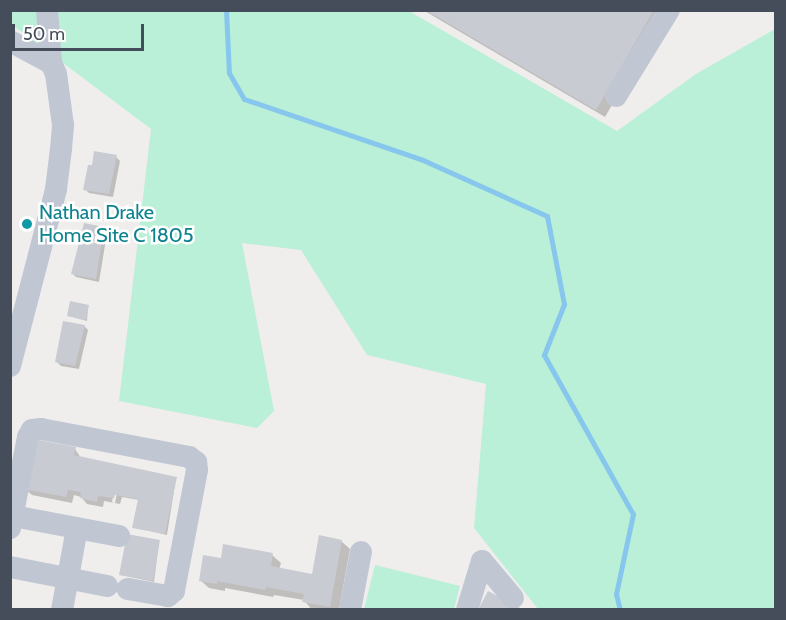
<!DOCTYPE html>
<html>
<head>
<meta charset="utf-8">
<style>
  body { margin:0 }
  #map { position:relative; width:786px; height:620px; overflow:hidden; background:#f0eeed; font-family:Cabin,sans-serif }
  div>[style] { position:absolute }
  [style*='--x'] { left:calc(var(--x)*1px); top:calc(var(--y)*1px); width:calc(var(--w)*1px); rotate:calc(var(--a)*1deg) }
  .green>* { inset:0; background:#baefd8 }
  .shadow>* { inset:0; background:#0003 }
  .stream>* { height:5px; margin:-2.5px; padding:0 2.5px; transform-origin:2.5px; border-radius:2.5px; background:#87c6ed }
  .building>* { inset:0; background:#c9cbd3 }
  .minor>* { height:22px; margin:-11px; padding:0 11px; transform-origin:11px; border-radius:11px; background:#c0c7d3 }
  .dots>* { width:16px; height:16px; translate:-50% -50%; box-sizing:border-box; border:3px solid #fff; border-radius:50% }
  span { translate:-50% -50%; white-space:nowrap; text-align:center; line-height:1.15; -webkit-text-stroke:5px #fff; paint-order:stroke }
  .culture-label { font-size:20px; color:#0d838f }
  .left { translate:0 -50%; text-align:left }
  .frame { position:absolute; inset:0; border:12px solid #454d5b; pointer-events:none }
  .scale { position:absolute; left:12px; top:24px; width:132px; height:27px; box-sizing:border-box; border:3px solid #454d5b; border-top:0; padding-left:8px; font-size:18px; line-height:21px; white-space:nowrap; color:#454d5b; -webkit-text-stroke:4px #fff; paint-order:stroke }
</style>
</head>
<body>
<div id="map">
  <div class="green">
    <i style="clip-path:polygon(10px 11px,409px 11px,617px 131px,696px 74px,775px 29px,775px 609px,538px 609px,474px 528px,486px 384px,367px 355px,301px 250px,242px 243px,274px 411px,257px 428px,119px 401px,151px 129px,11px 24px)"></i>
    <i style="clip-path:polygon(375px 565px,460px 586px,454px 609px,364px 609px)"></i>
  </div>
  <div class="shadow">
    <i style="clip-path:polygon(423px 10px,667px 10px,605px 117px)"></i>
    <i style="clip-path:polygon(116px 157px,120px 161px,113px 197px,89px 193px,85px 189px)"></i>
    <i style="clip-path:polygon(103px 229px,107px 233px,99px 282px,76px 277px,72px 273px)"></i>
    <i style="clip-path:polygon(88px 307px,87px 321px,69px 316px)"></i>
    <i style="clip-path:polygon(84px 326px,88px 330px,79px 369px,61px 366px,57px 362px)"></i>
    <i style="clip-path:polygon(evenodd,75px 449px,81px 458px,176px 478px,167px 535px,133px 527px,139px 500px,122px 497px,120px 504px,104px 501px,103px 507px,87px 504px,81px 497px,74px 495px,72px 503px,32px 495px,25px 489px,75px 449px,119px 468px,122px 468px,115px 503px,112px 502px,119px 468px)"></i>
    <i style="clip-path:polygon(341px 541px,350px 549px,339px 610px,312px 610px,304px 600px,274px 595px,273px 597px,225px 588px,225px 591px,209px 588px,200px 580px,222px 560px,272px 555px,281px 563px,279px 570px,313px 576px)"></i>
    <i style="clip-path:polygon(159px 542px,154px 582px,121px 575px)"></i>
  </div>
  <div class="stream">
    <i style="--x:226;--y:10;--w:63;--a:87.3"></i>
    <i style="--x:229;--y:73;--w:30;--a:60"></i>
    <i style="--x:244;--y:99;--w:189;--a:18.8"></i>
    <i style="--x:423;--y:160;--w:136;--a:24.3"></i>
    <i style="--x:547;--y:216;--w:90;--a:79.1"></i>
    <i style="--x:564;--y:304;--w:55;--a:111.4"></i>
    <i style="--x:544;--y:355;--w:182;--a:60.8"></i>
    <i style="--x:633;--y:514;--w:82;--a:102"></i>
    <i style="--x:616;--y:594;--w:16;--a:76"></i>
  </div>
  <div class="building">
    <i style="clip-path:polygon(426px 10px,654px 10px,596px 110px)"></i>
    <i style="clip-path:polygon(94px 151px,117px 155px,109px 194px,83px 190px,88px 165px,92px 165px)"></i>
    <i style="clip-path:polygon(84px 223px,104px 227px,96px 279px,71px 274px)"></i>
    <i style="clip-path:polygon(70px 301px,89px 305px,86px 320px,67px 316px)"></i>
    <i style="clip-path:polygon(63px 321px,85px 325px,75px 366px,55px 362px)"></i>
    <i style="clip-path:polygon(33px 439px,76px 447px,74px 455px,177px 477px,165px 534px,132px 528px,138px 499px,115px 495px,114px 498px,98px 496px,97px 502px,80px 498px,81px 492px,68px 490px,66px 497px,24px 489px)"></i>
    <i style="clip-path:polygon(127px 534px,160px 540px,153px 581px,119px 575px)"></i>
    <i style="clip-path:polygon(319px 535px,342px 540px,330px 607px,302px 602px,304px 594px,266px 587px,265px 590px,217px 581px,217px 584px,199px 581px,203px 555px,221px 558px,223px 544px,273px 553px,271px 566px,312px 574px)"></i>
    <i style="clip-path:polygon(488px 591px,524px 610px,478px 610px)"></i>
  </div>
  <div class="minor">
    <i style="--x:10;--y:41;--w:47;--a:28.2"></i>
    <i style="--x:616;--y:96;--w:101;--a:-58.4"></i>
    <i style="--x:10;--y:366;--w:183;--a:-75.4"></i>
    <i style="--x:56;--y:189;--w:40;--a:-82.9"></i>
    <i style="--x:61;--y:149;--w:24;--a:-85"></i>
    <i style="--x:63;--y:125;--w:51;--a:-97.8"></i>
    <i style="--x:56;--y:74;--w:12;--a:-114"></i>
    <i style="--x:51;--y:63;--w:53;--a:-94.3"></i>
    <i style="--x:13;--y:516;--w:108;--a:10.7"></i>
    <i style="--x:10;--y:528;--w:93;--a:-78.8"></i>
    <i style="--x:28;--y:437;--w:8;--a:-60"></i>
    <i style="--x:32;--y:430;--w:9;--a:-6"></i>
    <i style="--x:41;--y:429;--w:151;--a:10.7"></i>
    <i style="--x:189;--y:457;--w:9;--a:36"></i>
    <i style="--x:196;--y:462;--w:8;--a:83"></i>
    <i style="--x:197;--y:470;--w:123;--a:100.8"></i>
    <i style="--x:174;--y:591;--w:8;--a:140"></i>
    <i style="--x:168;--y:596;--w:41;--a:-170.1"></i>
    <i style="--x:10;--y:567;--w:99;--a:11.1"></i>
    <i style="--x:62;--y:610;--w:83;--a:-79.6"></i>
    <i style="--x:350;--y:610;--w:59;--a:-79.3"></i>
    <i style="--x:467;--y:610;--w:51;--a:-73"></i>
    <i style="--x:482;--y:561;--w:48;--a:50"></i>
  </div>
  <div class="dots">
    <i style="left:27px;top:224px;background:#0f9aa8"></i>
  </div>
  <div class="culture-label">
    <span class="left" style="left:39px;top:224px">Nathan Drake<br>Home Site C 1805</span>
  </div>
  <div class="frame"></div>
  <div class="scale">50 m</div>
</div>
</body>
</html>
